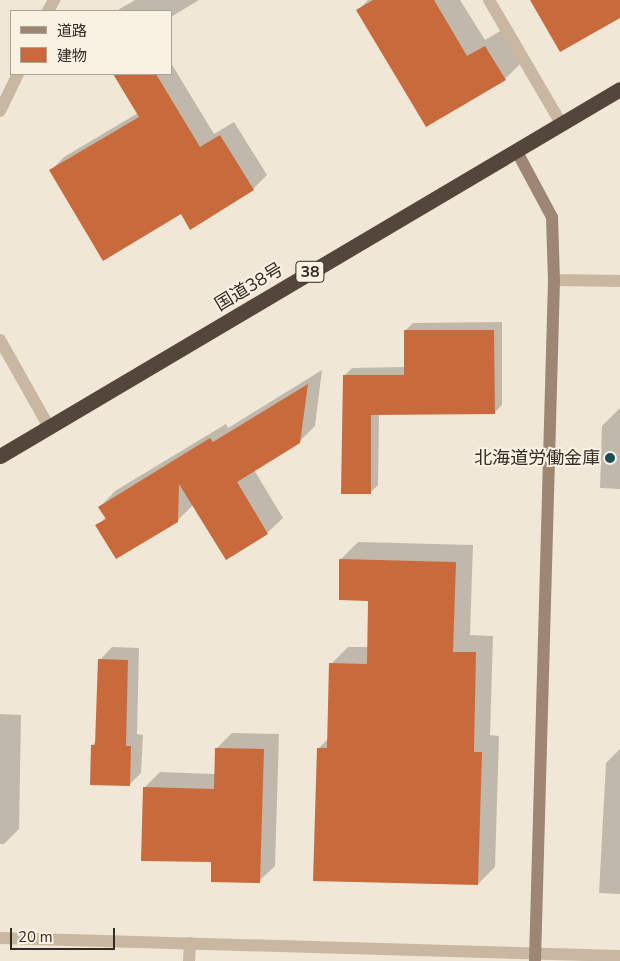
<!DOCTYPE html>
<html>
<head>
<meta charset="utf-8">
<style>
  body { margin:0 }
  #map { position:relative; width:620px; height:961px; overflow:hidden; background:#f1e7d6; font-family:"Nunito Sans","Noto Sans JP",sans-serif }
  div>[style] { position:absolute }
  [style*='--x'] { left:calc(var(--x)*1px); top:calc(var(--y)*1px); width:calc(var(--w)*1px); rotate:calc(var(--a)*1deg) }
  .shadow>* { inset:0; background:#0003 }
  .building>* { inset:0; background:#c96a3c }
  .street>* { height:12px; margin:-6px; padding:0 6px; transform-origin:6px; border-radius:6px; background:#c9b7a2 }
  .secondary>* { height:12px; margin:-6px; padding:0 6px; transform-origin:6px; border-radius:6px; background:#9d8674 }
  .highway>* { height:15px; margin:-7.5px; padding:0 7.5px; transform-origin:7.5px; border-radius:7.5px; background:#55463c }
  .dots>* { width:14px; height:14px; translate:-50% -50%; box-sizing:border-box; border:2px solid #f9f1e2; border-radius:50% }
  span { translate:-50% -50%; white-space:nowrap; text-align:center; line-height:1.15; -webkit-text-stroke:4px #f9f1e2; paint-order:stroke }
  .shield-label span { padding:1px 4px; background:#f9f1e2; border:1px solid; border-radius:4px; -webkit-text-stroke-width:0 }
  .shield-label { font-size:16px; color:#342b25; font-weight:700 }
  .street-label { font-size:18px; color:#342b25 }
  .poi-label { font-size:18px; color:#342b25 }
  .right { translate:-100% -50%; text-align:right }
  .legend { position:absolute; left:10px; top:10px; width:162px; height:65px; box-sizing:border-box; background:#f9f1e2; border:1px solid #aaa296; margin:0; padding:6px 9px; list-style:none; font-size:15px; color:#342b25 }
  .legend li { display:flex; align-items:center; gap:10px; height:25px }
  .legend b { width:25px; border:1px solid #aaa296 }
  .scale { position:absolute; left:10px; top:928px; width:105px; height:22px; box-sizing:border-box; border:2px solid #342b25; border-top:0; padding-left:6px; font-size:15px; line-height:18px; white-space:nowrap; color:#342b25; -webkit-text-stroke:4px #f9f1e2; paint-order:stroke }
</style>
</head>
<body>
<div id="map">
  <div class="shadow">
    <i style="clip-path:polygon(135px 0,199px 0,171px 17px,171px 11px,116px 11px)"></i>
    <i style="clip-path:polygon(368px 0,460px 0,485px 40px,502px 30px,522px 62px,505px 79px,358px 10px)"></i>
    <i style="clip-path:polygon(171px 63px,214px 134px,234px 122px,267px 175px,253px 189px,181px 212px,50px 171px,64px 157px,138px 113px,115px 74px,171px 74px)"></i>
    <i style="clip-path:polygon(502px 322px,502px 405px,494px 413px,379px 414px,378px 485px,371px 492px,344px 376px,352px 368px,405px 367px,405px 331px,413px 323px)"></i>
    <i style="clip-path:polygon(322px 370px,315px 426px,299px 442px,254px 470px,283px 518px,267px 533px,226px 558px,193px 505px,177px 521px,97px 526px,106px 517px,100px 507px,115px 491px,226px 424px,228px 428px)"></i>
    <i style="clip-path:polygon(620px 408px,620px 489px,600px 488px,602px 426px)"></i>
    <i style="clip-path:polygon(358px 542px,473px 545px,470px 635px,493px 636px,490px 735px,499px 736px,495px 867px,478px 884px,318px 749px,329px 738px,331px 664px,348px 647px,369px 647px,369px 600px,341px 559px)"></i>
    <i style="clip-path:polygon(112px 647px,139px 648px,137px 734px,143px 735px,141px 773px,129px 785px,92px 745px,97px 741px,100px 660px)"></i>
    <i style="clip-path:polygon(0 714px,21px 715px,19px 829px,4px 844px,0 844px)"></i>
    <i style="clip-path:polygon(232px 733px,279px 734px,275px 866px,259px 881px,213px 861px,144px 788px,160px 772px,215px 774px,216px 749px)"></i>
    <i style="clip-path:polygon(620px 749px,620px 894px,599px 893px,606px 763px)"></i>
  </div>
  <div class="building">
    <i style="clip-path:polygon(373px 0,434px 0,467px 56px,485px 46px,506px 80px,426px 127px,356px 10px)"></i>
    <i style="clip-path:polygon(530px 0,620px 0,620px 18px,560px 52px)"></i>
    <i style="clip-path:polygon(113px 74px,156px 74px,200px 147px,220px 135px,254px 190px,190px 230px,181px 214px,103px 261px,49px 170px,139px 117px)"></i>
    <i style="clip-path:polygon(404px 330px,494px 330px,495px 414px,371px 415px,371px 494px,341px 494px,343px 375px,404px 375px)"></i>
    <i style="clip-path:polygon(308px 384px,300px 443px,237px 482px,268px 534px,226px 560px,179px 484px,178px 522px,116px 559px,95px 525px,106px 519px,98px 507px,210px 438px,213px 442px)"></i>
    <i style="clip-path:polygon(339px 559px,456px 562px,453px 652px,476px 652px,474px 752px,482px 752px,478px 885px,313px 881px,317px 748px,327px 748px,329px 663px,367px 664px,368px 601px,339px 600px)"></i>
    <i style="clip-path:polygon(98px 659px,128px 660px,126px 746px,131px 746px,130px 786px,90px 785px,91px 745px,95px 745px)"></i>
    <i style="clip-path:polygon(215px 748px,264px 749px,260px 883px,211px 882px,211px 862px,141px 861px,143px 787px,214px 789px)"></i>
  </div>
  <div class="street">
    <i style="--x:489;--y:0;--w:143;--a:59.7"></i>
    <i style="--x:48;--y:11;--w:13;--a:-61"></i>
    <i style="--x:0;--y:111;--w:41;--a:-64.1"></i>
    <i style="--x:554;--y:280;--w:66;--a:0.9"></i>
    <i style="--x:0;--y:340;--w:100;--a:60.6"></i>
    <i style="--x:0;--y:938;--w:620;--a:1.66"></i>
    <i style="--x:189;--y:961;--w:18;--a:-87"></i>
  </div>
  <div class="secondary">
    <i style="--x:516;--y:150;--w:76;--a:61.8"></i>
    <i style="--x:552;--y:217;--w:63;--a:88.2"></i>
    <i style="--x:554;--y:280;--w:681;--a:91.6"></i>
  </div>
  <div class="highway">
    <i style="--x:0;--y:456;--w:720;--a:-30.62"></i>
  </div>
  <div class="dots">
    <i style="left:610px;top:458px;background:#1a4d56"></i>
  </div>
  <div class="shield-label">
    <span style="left:310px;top:272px">38</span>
  </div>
  <div class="street-label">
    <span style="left:249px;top:287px;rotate:-31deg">国道38号</span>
  </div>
  <div class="poi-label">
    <span class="right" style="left:600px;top:458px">北海道労働金庫</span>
  </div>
  <ul class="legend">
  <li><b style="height:6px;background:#9d8674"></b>道路</li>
  <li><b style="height:14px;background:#c96a3c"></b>建物</li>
  </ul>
  <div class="scale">20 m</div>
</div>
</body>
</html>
